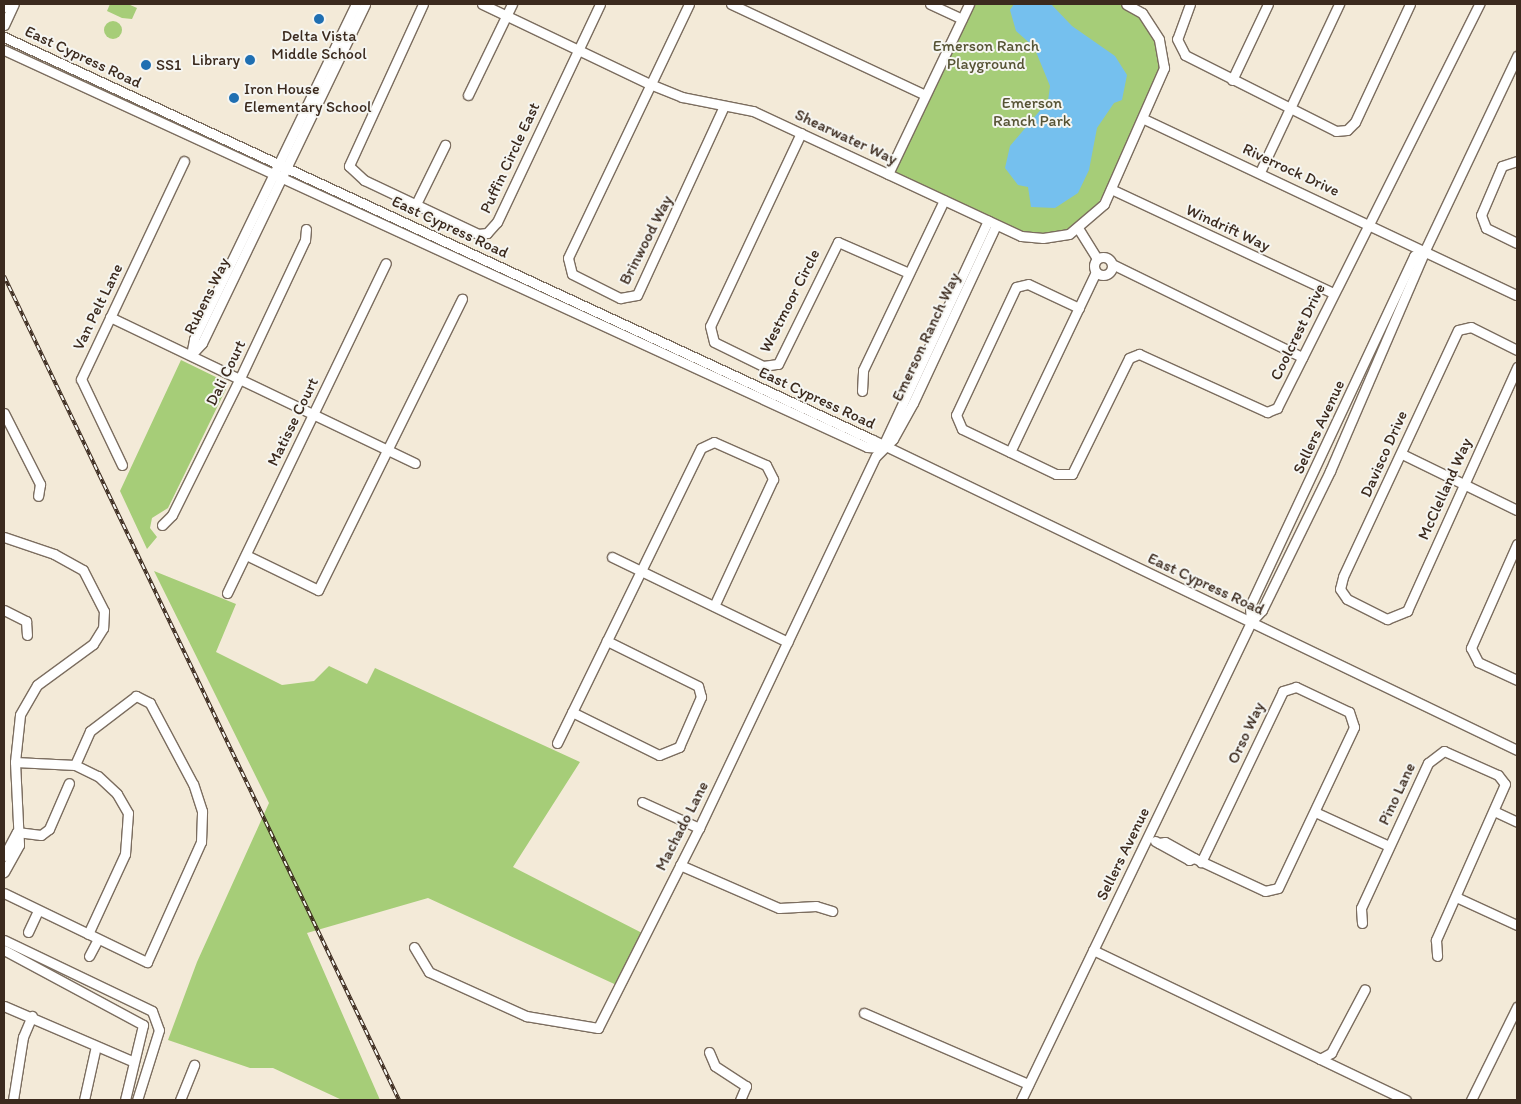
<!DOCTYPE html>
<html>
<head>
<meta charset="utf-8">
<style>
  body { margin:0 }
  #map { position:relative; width:1521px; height:1104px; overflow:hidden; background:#f3ead8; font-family:Itim,sans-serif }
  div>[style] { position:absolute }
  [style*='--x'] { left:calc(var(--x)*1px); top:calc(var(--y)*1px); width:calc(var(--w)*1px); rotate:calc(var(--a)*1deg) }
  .green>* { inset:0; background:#a6cd78 }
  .round { border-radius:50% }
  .water>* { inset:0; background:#75c0ee }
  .roads { filter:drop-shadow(1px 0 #7b6d5f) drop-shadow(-1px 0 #7b6d5f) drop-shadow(0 1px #7b6d5f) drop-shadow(0 -1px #7b6d5f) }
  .minor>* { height:9px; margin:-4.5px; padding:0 4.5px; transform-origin:4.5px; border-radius:4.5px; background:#fff }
  .minor>.ring { margin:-4.5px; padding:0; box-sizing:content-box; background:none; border:9px solid #fff; border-radius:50% }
  .rail>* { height:4px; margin-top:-2px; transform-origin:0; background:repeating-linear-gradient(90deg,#f6f6f2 0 5.5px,#3b2a1e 0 11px); box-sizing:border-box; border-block:1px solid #3b2a1e }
  .dots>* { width:14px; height:14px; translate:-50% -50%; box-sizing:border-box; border:2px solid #f6f6f2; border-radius:50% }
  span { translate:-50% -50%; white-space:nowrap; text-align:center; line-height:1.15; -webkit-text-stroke:4px #f6f6f2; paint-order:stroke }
  .poi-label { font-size:16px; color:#3b2a1e }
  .right { translate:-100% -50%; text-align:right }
  .left { translate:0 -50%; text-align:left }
  .park-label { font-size:16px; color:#565334 }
  .street-label { font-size:16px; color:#3b2a1e }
  .frame { position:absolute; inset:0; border:5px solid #3b2a1e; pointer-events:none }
</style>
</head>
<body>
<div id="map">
  <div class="green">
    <i style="clip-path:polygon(110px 4px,128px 4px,137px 8px,132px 19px,122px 18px,107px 11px)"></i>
    <i style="clip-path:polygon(972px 4px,1119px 4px,1141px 16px,1156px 42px,1160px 67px,1153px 87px,1108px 187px,1094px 210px,1073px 228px,1045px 235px,1016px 231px,894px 171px)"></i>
    <i class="round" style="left:104px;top:21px;width:18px;height:18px"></i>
    <i style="clip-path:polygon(181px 360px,222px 380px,226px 389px,168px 508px,152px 518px,150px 528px,157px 537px,147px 549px,120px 491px)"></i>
    <i style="clip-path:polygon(154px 571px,236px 604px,216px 652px,282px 685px,314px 681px,329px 666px,367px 684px,375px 668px,580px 762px,513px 867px,646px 935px,623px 988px,428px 898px,307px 933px,380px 1100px,342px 1100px,273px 1068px,250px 1068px,168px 1040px,197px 962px,269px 803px)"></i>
  </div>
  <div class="water">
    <i style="clip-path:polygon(1014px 4px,1051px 4px,1072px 26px,1115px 56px,1127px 75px,1122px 100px,1114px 103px,1097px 128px,1089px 170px,1078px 193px,1055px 208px,1031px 207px,1028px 187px,1018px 185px,1005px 168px,1010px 146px,1048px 101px,1050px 86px,1034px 47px,1016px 31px,1010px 10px)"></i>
  </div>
  <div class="roads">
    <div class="minor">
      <i style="--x:423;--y:4;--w:178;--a:114.6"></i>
      <i style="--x:349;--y:166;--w:21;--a:43"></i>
      <i style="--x:364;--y:180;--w:126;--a:25.3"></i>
      <i style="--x:478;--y:234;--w:9;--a:-6"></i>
      <i style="--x:487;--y:233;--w:15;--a:-48"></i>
      <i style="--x:497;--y:222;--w:241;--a:-64.7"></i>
      <i style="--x:482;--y:4;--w:186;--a:25.5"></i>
      <i style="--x:650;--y:84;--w:35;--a:22"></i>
      <i style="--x:682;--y:97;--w:72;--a:11.2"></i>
      <i style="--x:753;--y:111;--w:296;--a:25"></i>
      <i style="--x:1021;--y:236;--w:22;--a:5"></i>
      <i style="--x:1043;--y:238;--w:26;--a:-9"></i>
      <i style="--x:1069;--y:234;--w:46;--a:-40.6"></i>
      <i style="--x:1104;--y:204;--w:149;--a:-66.2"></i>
      <i style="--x:1164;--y:68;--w:29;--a:-100"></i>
      <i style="--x:1159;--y:39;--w:31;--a:-123"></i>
      <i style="--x:1142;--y:13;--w:18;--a:-151"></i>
      <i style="--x:689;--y:4;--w:281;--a:115.5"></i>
      <i style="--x:568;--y:258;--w:16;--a:76"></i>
      <i style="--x:572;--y:274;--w:54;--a:26.6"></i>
      <i style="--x:620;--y:298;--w:17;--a:-10"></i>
      <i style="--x:637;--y:295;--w:208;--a:-65.3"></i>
      <i style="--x:731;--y:4;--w:214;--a:25.1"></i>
      <i style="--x:930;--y:4;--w:35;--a:25"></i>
      <i style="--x:1190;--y:4;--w:37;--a:110"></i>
      <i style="--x:1177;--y:39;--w:18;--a:63"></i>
      <i style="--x:1185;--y:55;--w:169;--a:26.7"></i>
      <i style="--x:1336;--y:131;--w:11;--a:-5"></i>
      <i style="--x:1347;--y:130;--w:11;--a:-45"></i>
      <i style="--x:1355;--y:122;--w:130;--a:-65"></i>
      <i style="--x:4;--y:7;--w:3;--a:-72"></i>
      <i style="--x:4;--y:25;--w:23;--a:-65"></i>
      <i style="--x:4;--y:37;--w:956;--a:24.88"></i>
      <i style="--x:871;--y:439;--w:717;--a:25.71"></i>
      <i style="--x:4;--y:50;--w:950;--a:24.7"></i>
      <i style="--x:867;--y:447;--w:15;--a:4"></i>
      <i style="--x:1232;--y:80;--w:84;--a:-64.7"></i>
      <i style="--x:468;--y:95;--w:101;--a:-64.2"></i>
      <i style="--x:1144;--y:119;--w:412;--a:25.3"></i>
      <i style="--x:801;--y:133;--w:213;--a:115.2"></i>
      <i style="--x:710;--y:326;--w:16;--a:76"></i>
      <i style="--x:714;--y:342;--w:55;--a:26.1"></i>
      <i style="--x:763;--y:366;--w:15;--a:-8"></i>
      <i style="--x:778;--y:364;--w:136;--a:-63.8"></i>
      <i style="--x:838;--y:242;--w:77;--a:23.6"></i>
      <i style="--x:1517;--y:161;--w:16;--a:162"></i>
      <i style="--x:1502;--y:166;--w:53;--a:113.2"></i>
      <i style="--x:1481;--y:215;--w:14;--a:69"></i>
      <i style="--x:1486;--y:228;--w:34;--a:26"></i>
      <i style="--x:1260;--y:172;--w:186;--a:-64.8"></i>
      <i style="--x:888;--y:174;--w:188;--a:-64.5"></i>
      <i style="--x:1111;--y:189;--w:245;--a:25.1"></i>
      <i style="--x:416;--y:204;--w:66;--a:-63.8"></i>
      <i style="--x:1078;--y:228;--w:36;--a:58"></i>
      <i class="ring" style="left:1094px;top:257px;width:9px;height:9px"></i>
      <i style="--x:1112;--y:264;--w:212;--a:26.1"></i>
      <i style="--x:1079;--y:308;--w:56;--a:-154.8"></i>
      <i style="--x:1028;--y:284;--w:12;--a:166"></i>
      <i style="--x:1016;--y:287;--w:141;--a:115.1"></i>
      <i style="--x:956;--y:415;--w:15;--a:67"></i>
      <i style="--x:962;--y:429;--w:104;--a:25.6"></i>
      <i style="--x:1056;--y:474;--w:16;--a:0"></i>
      <i style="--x:1072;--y:474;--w:129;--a:-63.8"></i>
      <i style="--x:1129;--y:358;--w:11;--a:-22"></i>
      <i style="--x:1139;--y:354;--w:141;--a:24.4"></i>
      <i style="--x:1267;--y:412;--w:11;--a:-22"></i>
      <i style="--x:1277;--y:408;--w:452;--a:-63.4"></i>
      <i style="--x:110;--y:317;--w:338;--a:25.6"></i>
      <i style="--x:1517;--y:350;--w:51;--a:-153.4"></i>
      <i style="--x:1471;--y:327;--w:13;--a:167"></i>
      <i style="--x:1458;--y:330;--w:272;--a:115"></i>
      <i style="--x:1343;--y:577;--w:12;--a:104"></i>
      <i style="--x:1340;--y:589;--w:12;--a:55"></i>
      <i style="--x:1347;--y:599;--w:45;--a:26.6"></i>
      <i style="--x:1387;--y:619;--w:22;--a:-22"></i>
      <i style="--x:1407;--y:611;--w:268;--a:-65.7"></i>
      <i style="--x:191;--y:355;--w:16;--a:-47"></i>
      <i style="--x:202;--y:343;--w:376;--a:-64.3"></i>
      <i style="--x:191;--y:355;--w:16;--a:-79"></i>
      <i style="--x:194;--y:339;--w:372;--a:-64.2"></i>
      <i style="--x:862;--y:391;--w:21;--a:-87"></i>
      <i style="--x:863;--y:370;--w:188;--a:-64.5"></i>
      <i style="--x:4;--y:413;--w:80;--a:63.1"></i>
      <i style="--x:40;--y:484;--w:12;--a:99"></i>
      <i style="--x:882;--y:448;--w:251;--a:-65"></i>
      <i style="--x:1010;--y:452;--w:199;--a:-64.5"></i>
      <i style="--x:1402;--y:454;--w:128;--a:26"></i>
      <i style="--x:122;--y:465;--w:95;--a:-115.5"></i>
      <i style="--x:81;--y:379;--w:241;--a:-64.7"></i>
      <i style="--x:162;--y:525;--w:14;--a:-45"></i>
      <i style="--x:172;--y:515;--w:153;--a:-63.6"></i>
      <i style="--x:240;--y:378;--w:153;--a:-64.8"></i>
      <i style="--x:305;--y:240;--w:11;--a:-85"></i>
      <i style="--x:4;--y:537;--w:53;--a:18.8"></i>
      <i style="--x:54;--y:554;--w:33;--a:29"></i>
      <i style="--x:83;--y:570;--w:46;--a:62.9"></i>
      <i style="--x:104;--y:611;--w:17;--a:93"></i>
      <i style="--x:103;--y:628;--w:19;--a:122"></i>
      <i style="--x:93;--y:644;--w:69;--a:143.8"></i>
      <i style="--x:37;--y:685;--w:34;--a:120"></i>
      <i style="--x:20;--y:715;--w:47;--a:96.1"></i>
      <i style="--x:15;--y:762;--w:83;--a:87.2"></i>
      <i style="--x:19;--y:845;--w:31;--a:119"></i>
      <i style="--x:1517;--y:544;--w:114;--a:113.9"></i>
      <i style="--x:1471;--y:648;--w:16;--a:63"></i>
      <i style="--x:1478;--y:662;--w:43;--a:24.8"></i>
      <i style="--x:246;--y:555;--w:80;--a:25.9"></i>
      <i style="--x:318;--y:590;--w:325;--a:-63.7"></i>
      <i style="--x:612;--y:557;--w:195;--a:25.8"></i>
      <i style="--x:227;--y:593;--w:366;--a:-64.3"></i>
      <i style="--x:4;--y:610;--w:25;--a:27"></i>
      <i style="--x:26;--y:621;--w:14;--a:86"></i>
      <i style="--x:1251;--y:622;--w:16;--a:-94"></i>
      <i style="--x:1250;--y:606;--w:387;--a:-64.9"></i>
      <i style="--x:1414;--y:256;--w:13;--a:-29"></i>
      <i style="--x:572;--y:712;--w:97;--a:26.3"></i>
      <i style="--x:659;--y:755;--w:22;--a:-22"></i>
      <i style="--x:679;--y:747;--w:55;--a:-66.3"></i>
      <i style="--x:701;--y:697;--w:11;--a:-105"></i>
      <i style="--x:698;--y:686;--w:102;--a:-153.7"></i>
      <i style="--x:557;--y:743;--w:328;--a:-64"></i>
      <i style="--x:701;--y:448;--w:14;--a:-25"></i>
      <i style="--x:714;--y:442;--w:57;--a:23.9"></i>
      <i style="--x:766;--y:465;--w:16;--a:63"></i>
      <i style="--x:773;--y:479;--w:140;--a:114.9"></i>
      <i style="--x:15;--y:762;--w:60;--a:2.9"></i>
      <i style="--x:75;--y:765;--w:25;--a:26"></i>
      <i style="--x:98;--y:776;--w:26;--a:43"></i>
      <i style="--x:117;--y:794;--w:22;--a:60"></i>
      <i style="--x:128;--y:813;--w:41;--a:94.2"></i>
      <i style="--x:125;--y:854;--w:88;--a:114.8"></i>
      <i style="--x:642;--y:802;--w:63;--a:24.5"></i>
      <i style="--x:1315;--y:812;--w:81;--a:24.7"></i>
      <i style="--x:1496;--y:812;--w:23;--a:25"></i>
      <i style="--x:17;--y:832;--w:24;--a:7"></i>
      <i style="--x:41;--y:835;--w:10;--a:-37"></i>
      <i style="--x:49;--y:829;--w:50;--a:-66.5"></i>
      <i style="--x:1155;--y:841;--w:39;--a:29"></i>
      <i style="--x:1189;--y:860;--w:5;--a:-22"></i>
      <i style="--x:1159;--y:843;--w:6;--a:-9"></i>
      <i style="--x:1165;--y:842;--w:33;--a:29"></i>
      <i style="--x:1194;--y:858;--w:78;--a:24.9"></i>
      <i style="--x:1265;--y:891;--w:13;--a:-13"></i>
      <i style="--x:1278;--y:888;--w:178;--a:-64.7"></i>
      <i style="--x:1354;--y:727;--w:16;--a:-108"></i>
      <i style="--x:1349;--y:712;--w:59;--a:-154.7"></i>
      <i style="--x:1296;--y:687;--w:14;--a:163"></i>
      <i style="--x:1283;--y:691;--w:190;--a:115.6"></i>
      <i style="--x:4;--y:856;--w:27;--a:-62"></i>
      <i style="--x:680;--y:865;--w:108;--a:23.5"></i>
      <i style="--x:779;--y:908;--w:37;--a:-3"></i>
      <i style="--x:816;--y:906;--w:17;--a:17"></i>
      <i style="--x:4;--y:893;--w:159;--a:25.8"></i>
      <i style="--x:147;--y:962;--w:132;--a:-65.8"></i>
      <i style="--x:201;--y:842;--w:31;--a:-88"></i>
      <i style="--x:202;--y:811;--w:28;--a:-108"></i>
      <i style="--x:193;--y:784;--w:92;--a:-118"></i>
      <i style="--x:150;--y:703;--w:16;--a:-153"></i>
      <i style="--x:136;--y:696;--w:58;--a:142.7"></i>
      <i style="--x:90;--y:731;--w:37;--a:114"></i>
      <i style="--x:1456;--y:897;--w:67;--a:24.7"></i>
      <i style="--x:1362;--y:923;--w:15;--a:-94"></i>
      <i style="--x:1361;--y:908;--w:160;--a:-65.2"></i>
      <i style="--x:1428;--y:763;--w:20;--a:-37"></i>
      <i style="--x:1444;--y:751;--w:59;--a:24"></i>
      <i style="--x:1498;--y:775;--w:11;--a:52"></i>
      <i style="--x:1505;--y:784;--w:171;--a:113.9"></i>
      <i style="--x:1436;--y:940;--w:16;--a:86"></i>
      <i style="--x:28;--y:932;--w:23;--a:-65"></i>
      <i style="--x:4;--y:940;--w:164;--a:25.6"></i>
      <i style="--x:152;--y:1011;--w:20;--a:70"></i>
      <i style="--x:159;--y:1030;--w:73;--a:107.4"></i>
      <i style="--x:414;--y:947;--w:29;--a:59"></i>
      <i style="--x:429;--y:972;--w:107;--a:24.4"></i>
      <i style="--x:526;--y:1016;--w:73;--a:9.5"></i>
      <i style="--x:598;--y:1028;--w:224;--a:-63.2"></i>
      <i style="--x:699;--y:828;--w:412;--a:-64.6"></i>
      <i style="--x:876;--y:456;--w:24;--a:-45"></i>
      <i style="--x:893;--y:439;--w:41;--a:-60.9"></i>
      <i style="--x:913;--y:403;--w:196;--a:-65"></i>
      <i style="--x:4;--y:950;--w:158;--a:28.3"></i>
      <i style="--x:143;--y:1025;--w:77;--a:103.5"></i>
      <i style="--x:1093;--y:950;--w:252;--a:25.6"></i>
      <i style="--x:1320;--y:1059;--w:13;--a:-29"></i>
      <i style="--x:1331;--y:1053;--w:72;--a:-62"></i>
      <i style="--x:89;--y:956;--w:19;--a:-62"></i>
      <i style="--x:4;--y:1006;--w:139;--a:23.3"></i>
      <i style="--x:864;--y:1013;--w:179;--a:23.4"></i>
      <i style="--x:709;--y:1052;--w:15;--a:67"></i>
      <i style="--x:715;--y:1066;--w:37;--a:33"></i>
      <i style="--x:746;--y:1086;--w:15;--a:113"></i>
      <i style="--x:1320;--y:1059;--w:95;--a:25.5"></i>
      <i style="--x:13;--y:1100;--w:64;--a:-81"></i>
      <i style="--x:23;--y:1037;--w:23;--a:-67"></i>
      <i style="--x:84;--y:1100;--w:55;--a:-77.5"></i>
      <i style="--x:180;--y:1100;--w:38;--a:-68"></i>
      <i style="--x:1021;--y:1100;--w:530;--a:-64.3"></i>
      <i style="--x:1251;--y:622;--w:16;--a:-47"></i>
      <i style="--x:1262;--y:610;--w:155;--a:-63.9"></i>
      <i style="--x:1330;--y:471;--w:241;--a:-66.7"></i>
      <i style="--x:1425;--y:250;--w:215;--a:-64.6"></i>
      <i style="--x:1471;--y:1100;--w:104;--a:-63.7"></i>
    </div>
  </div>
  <div class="rail">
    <i style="--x:4;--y:276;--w:914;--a:64.39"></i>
  </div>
  <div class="dots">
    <i style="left:319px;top:19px;background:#1f6fb2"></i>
    <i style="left:250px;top:60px;background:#1f6fb2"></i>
    <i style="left:146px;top:65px;background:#1f6fb2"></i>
    <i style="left:234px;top:98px;background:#1f6fb2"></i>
  </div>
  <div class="poi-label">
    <span style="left:319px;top:45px">Delta Vista<br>Middle School</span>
    <span class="right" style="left:240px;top:60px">Library</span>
    <span class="left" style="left:156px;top:65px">SS1</span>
    <span class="left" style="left:244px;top:98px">Iron House<br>Elementary School</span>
  </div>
  <div class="park-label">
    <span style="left:986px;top:55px">Emerson Ranch<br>Playground</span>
    <span style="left:1032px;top:112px">Emerson<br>Ranch Park</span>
  </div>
  <div class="street-label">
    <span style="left:83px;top:57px;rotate:25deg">East Cypress Road</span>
    <span style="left:846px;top:137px;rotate:25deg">Shearwater Way</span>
    <span style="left:510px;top:158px;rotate:-65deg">Puffin Circle East</span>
    <span style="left:1291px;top:170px;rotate:25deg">Riverrock Drive</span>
    <span style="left:450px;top:227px;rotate:25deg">East Cypress Road</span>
    <span style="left:1228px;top:228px;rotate:25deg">Windrift Way</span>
    <span style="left:646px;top:240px;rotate:-63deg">Brinwood Way</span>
    <span style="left:207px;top:296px;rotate:-64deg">Rubens Way</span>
    <span style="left:790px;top:301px;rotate:-63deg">Westmoor Circle</span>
    <span style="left:98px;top:307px;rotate:-64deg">Van Pelt Lane</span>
    <span style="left:1298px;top:332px;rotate:-64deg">Coolcrest Drive</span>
    <span style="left:926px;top:337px;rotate:-65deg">Emerson Ranch Way</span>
    <span style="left:226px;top:373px;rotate:-64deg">Dali Court</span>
    <span style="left:817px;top:398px;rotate:25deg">East Cypress Road</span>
    <span style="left:293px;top:422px;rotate:-64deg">Matisse Court</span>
    <span style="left:1319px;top:427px;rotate:-65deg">Sellers Avenue</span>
    <span style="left:1384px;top:454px;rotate:-66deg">Davisco Drive</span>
    <span style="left:1445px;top:489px;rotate:-66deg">McClelland Way</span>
    <span style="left:1206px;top:584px;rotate:25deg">East Cypress Road</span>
    <span style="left:1246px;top:733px;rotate:-65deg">Orso Way</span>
    <span style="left:1397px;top:794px;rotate:-65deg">Pino Lane</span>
    <span style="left:682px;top:826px;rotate:-63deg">Machado Lane</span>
    <span style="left:1123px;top:854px;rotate:-64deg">Sellers Avenue</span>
  </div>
  <div class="frame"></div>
</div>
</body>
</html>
